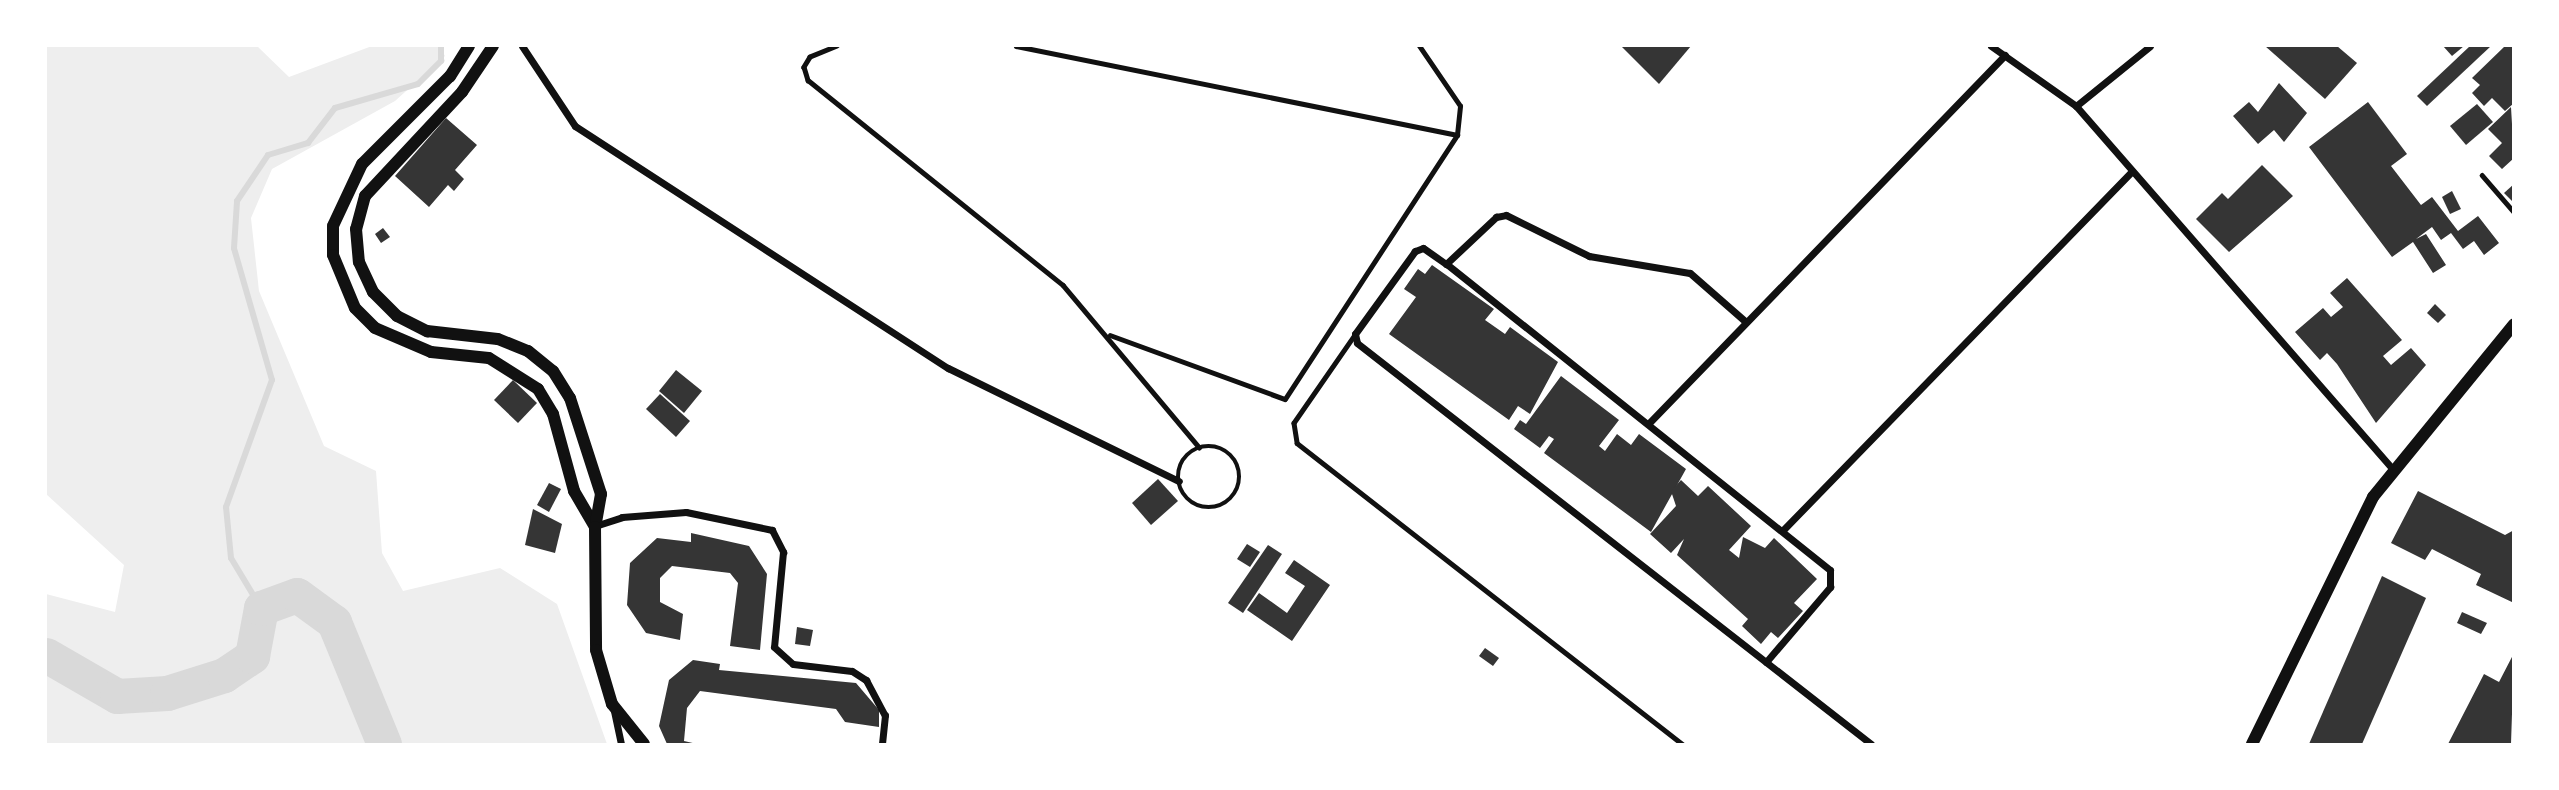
<!DOCTYPE html>
<html>
<head>
<meta charset="utf-8">
<style>
  body { margin:0 }
  #map { position:relative; width:2559px; height:790px; overflow:hidden; background:#fff; font-family:"Times New Roman",serif }
  div>[style] { position:absolute }
  [style*='--x'] { left:calc(var(--x)*1px); top:calc(var(--y)*1px); width:calc(var(--w)*1px); rotate:calc(var(--a)*1deg) }
  .green>* { inset:0; background:#eee }
  .stream>* { height:6px; margin:-3px; padding:0 3px; transform-origin:3px; border-radius:3px; background:#d9d9d9 }
  .river>* { height:35px; margin:-17.5px; padding:0 17.5px; transform-origin:17.5px; border-radius:17.5px; background:#d9d9d9 }
  .building>* { inset:0; background:#353535 }
  .service>* { height:4.5px; margin:-2.25px; padding:0 2.25px; transform-origin:2.25px; border-radius:2.25px; background:#111 }
  .service>.ring { margin:-2.25px; padding:0; box-sizing:content-box; background:none; border:4.5px solid #111; border-radius:50% }
  .minor>* { height:7px; margin:-3.5px; padding:0 3.5px; transform-origin:3.5px; border-radius:3.5px; background:#111 }
  .tertiary>* { height:12px; margin:-6px; padding:0 6px; transform-origin:6px; border-radius:6px; background:#111 }
  span { translate:-50% -50%; white-space:nowrap; text-align:center; line-height:1.15; -webkit-text-stroke:7px #fff; paint-order:stroke }
  .frame { position:absolute; inset:0; border:47px solid #fff; pointer-events:none }
</style>
</head>
<body>
<div id="map">
  <div class="green">
    <i style="clip-path:polygon(46px 46px,257px 46px,289px 77px,372px 46px,439px 46px,445px 56px,395px 101px,272px 169px,251px 218px,259px 291px,324px 446px,376px 471px,382px 553px,403px 591px,500px 568px,557px 604px,607px 744px,46px 744px,46px 594px,115px 612px,124px 565px,46px 494px)"></i>
  </div>
  <div class="stream">
    <i style="--x:261;--y:608;--w:58;--a:-121"></i>
    <i style="--x:231;--y:558;--w:51;--a:-95.6"></i>
    <i style="--x:226;--y:507;--w:135;--a:-70.1"></i>
    <i style="--x:272;--y:380;--w:137;--a:-106.1"></i>
    <i style="--x:234;--y:248;--w:47;--a:-86.3"></i>
    <i style="--x:237;--y:201;--w:55;--a:-56"></i>
    <i style="--x:268;--y:155;--w:42;--a:-16.7"></i>
    <i style="--x:308;--y:143;--w:44;--a:-52.4"></i>
    <i style="--x:335;--y:108;--w:86;--a:-16.1"></i>
    <i style="--x:418;--y:84;--w:33;--a:-45"></i>
    <i style="--x:441;--y:61;--w:15;--a:-90"></i>
  </div>
  <div class="river">
    <i style="--x:46;--y:655;--w:82;--a:30"></i>
    <i style="--x:117;--y:696;--w:50;--a:-3.4"></i>
    <i style="--x:167;--y:693;--w:60;--a:-17.5"></i>
    <i style="--x:224;--y:675;--w:34;--a:-34"></i>
    <i style="--x:252;--y:656;--w:49;--a:-79.4"></i>
    <i style="--x:261;--y:608;--w:38;--a:-20"></i>
    <i style="--x:297;--y:595;--w:46;--a:36.1"></i>
    <i style="--x:334;--y:622;--w:132;--a:67.7"></i>
  </div>
  <div class="building">
    <i style="clip-path:polygon(1621px 46px,1691px 46px,1659px 84px)"></i>
    <i style="clip-path:polygon(2265px 46px,2337px 46px,2357px 63px,2325px 99px)"></i>
    <i style="clip-path:polygon(2443px 46px,2464px 46px,2452px 56px)"></i>
    <i style="clip-path:polygon(2470px 46px,2491px 46px,2427px 106px,2417px 96px)"></i>
    <i style="clip-path:polygon(2505px 46px,2514px 46px,2514px 103px,2505px 111px,2492px 98px,2484px 106px,2472px 93px,2480px 85px,2472px 78px)"></i>
    <i style="clip-path:polygon(2279px 83px,2307px 113px,2284px 142px,2274px 130px,2258px 144px,2233px 116px,2249px 102px,2258px 112px)"></i>
    <i style="clip-path:polygon(2368px 102px,2407px 154px,2391px 166px,2421px 205px,2432px 197px,2458px 231px,2478px 216px,2499px 243px,2484px 255px,2474px 241px,2463px 249px,2451px 233px,2441px 240px,2432px 227px,2416px 239px,2426px 234px,2446px 265px,2433px 273px,2413px 242px,2392px 257px,2309px 147px)"></i>
    <i style="clip-path:polygon(2477px 104px,2493px 122px,2466px 145px,2450px 126px)"></i>
    <i style="clip-path:polygon(2511px 107px,2514px 158px,2502px 169px,2489px 156px,2502px 143px,2488px 129px)"></i>
    <i style="clip-path:polygon(446px 118px,477px 145px,455px 170px,464px 179px,454px 191px,448px 185px,429px 207px,395px 176px)"></i>
    <i style="clip-path:polygon(2262px 165px,2293px 196px,2229px 252px,2196px 219px,2222px 193px,2228px 199px)"></i>
    <i style="clip-path:polygon(2514px 184px,2514px 203px,2504px 193px)"></i>
    <i style="clip-path:polygon(2452px 191px,2461px 209px,2450px 214px,2442px 197px)"></i>
    <i style="clip-path:polygon(383px 228px,390px 237px,381px 243px,375px 234px)"></i>
    <i style="clip-path:polygon(1432px 265px,1494px 309px,1485px 320px,1505px 334px,1510px 327px,1558px 362px,1530px 414px,1518px 406px,1509px 420px,1389px 334px,1416px 297px,1404px 289px,1418px 269px,1425px 274px)"></i>
    <i style="clip-path:polygon(2347px 278px,2402px 340px,2383px 356px,2391px 365px,2411px 348px,2426px 365px,2376px 423px,2337px 364px,2327px 353px,2320px 360px,2295px 332px,2323px 308px,2331px 317px,2343px 307px,2330px 293px)"></i>
    <i style="clip-path:polygon(2435px 304px,2446px 315px,2438px 323px,2427px 313px)"></i>
    <i style="clip-path:polygon(676px 370px,702px 391px,684px 413px,659px 391px)"></i>
    <i style="clip-path:polygon(1561px 376px,1619px 420px,1599px 446px,1605px 451px,1617px 434px,1631px 445px,1639px 434px,1686px 469px,1651px 532px,1544px 453px,1554px 439px,1549px 436px,1540px 448px,1514px 429px,1520px 420px,1526px 424px)"></i>
    <i style="clip-path:polygon(513px 380px,537px 403px,518px 423px,494px 400px)"></i>
    <i style="clip-path:polygon(660px 394px,690px 421px,676px 437px,646px 409px)"></i>
    <i style="clip-path:polygon(1158px 479px,1178px 501px,1151px 525px,1132px 503px)"></i>
    <i style="clip-path:polygon(1681px 480px,1698px 496px,1708px 486px,1751px 526px,1729px 550px,1739px 558px,1743px 537px,1765px 548px,1774px 538px,1817px 579px,1794px 603px,1803px 611px,1778px 638px,1771px 632px,1761px 644px,1742px 626px,1748px 619px,1677px 555px,1684px 539px,1671px 553px,1650px 534px,1676px 506px,1671px 491px)"></i>
    <i style="clip-path:polygon(549px 483px,561px 489px,549px 512px,537px 505px)"></i>
    <i style="clip-path:polygon(2418px 491px,2505px 535px,2514px 530px,2514px 603px,2476px 585px,2481px 574px,2432px 549px,2425px 560px,2391px 543px)"></i>
    <i style="clip-path:polygon(533px 509px,562px 524px,555px 553px,525px 545px)"></i>
    <i style="clip-path:polygon(691px 533px,749px 546px,767px 574px,760px 650px,730px 646px,738px 583px,730px 573px,672px 566px,660px 578px,660px 602px,683px 614px,680px 640px,646px 633px,627px 605px,630px 563px,657px 538px,691px 542px)"></i>
    <i style="clip-path:polygon(1247px 544px,1260px 552px,1250px 567px,1237px 559px)"></i>
    <i style="clip-path:polygon(1268px 545px,1282px 554px,1243px 613px,1228px 603px)"></i>
    <i style="clip-path:polygon(1294px 560px,1330px 585px,1292px 641px,1247px 610px,1259px 593px,1287px 613px,1305px 586px,1285px 573px)"></i>
    <i style="clip-path:polygon(2382px 576px,2426px 598px,2362px 744px,2309px 744px)"></i>
    <i style="clip-path:polygon(2462px 612px,2487px 623px,2481px 634px,2457px 623px)"></i>
    <i style="clip-path:polygon(797px 627px,813px 630px,810px 646px,795px 644px)"></i>
    <i style="clip-path:polygon(1485px 648px,1499px 658px,1493px 666px,1479px 656px)"></i>
    <i style="clip-path:polygon(2514px 653px,2511px 744px,2448px 744px,2484px 674px,2499px 682px)"></i>
    <i style="clip-path:polygon(693px 660px,720px 664px,719px 670px,856px 683px,879px 710px,879px 727px,845px 722px,836px 709px,700px 691px,687px 708px,684px 741px,697px 744px,667px 744px,659px 726px,669px 680px)"></i>
  </div>
  <div class="service">
    <i style="--x:837;--y:46;--w:29;--a:158"></i>
    <i style="--x:810;--y:57;--w:12;--a:121"></i>
    <i style="--x:804;--y:67;--w:14;--a:73"></i>
    <i style="--x:808;--y:80;--w:327;--a:38.8"></i>
    <i style="--x:1063;--y:285;--w:212;--a:50"></i>
    <i style="--x:1016;--y:46;--w:450;--a:11.4"></i>
    <i style="--x:2482;--y:175;--w:49;--a:49.1"></i>
    <i style="--x:1110;--y:335;--w:186;--a:20.1"></i>
    <i style="--x:1285;--y:399;--w:315;--a:-56.9"></i>
    <i style="--x:1457;--y:135;--w:29;--a:-84"></i>
    <i style="--x:1460;--y:106;--w:73;--a:-124.3"></i>
    <i style="--x:1355;--y:335;--w:107;--a:124.7"></i>
    <i style="--x:1294;--y:423;--w:20;--a:81"></i>
    <i style="--x:1297;--y:443;--w:489;--a:38"></i>
    <i class="ring" style="left:1178px;top:446px;width:57.5px;height:57.5px"></i>
  </div>
  <div class="minor">
    <i style="--x:522;--y:46;--w:96;--a:56.5"></i>
    <i style="--x:575;--y:126;--w:445;--a:33"></i>
    <i style="--x:948;--y:368;--w:257;--a:26.1"></i>
    <i style="--x:1991;--y:46;--w:104;--a:35.2"></i>
    <i style="--x:2076;--y:106;--w:482;--a:48.9"></i>
    <i style="--x:2076;--y:106;--w:95;--a:-39"></i>
    <i style="--x:1446;--y:264;--w:69;--a:-43.2"></i>
    <i style="--x:1496;--y:217;--w:10;--a:-11"></i>
    <i style="--x:1506;--y:215;--w:93;--a:26.3"></i>
    <i style="--x:1589;--y:256;--w:102;--a:9.6"></i>
    <i style="--x:1690;--y:273;--w:74;--a:41.2"></i>
    <i style="--x:1649;--y:423;--w:512;--a:-45.95"></i>
    <i style="--x:595;--y:526;--w:28;--a:-18"></i>
    <i style="--x:622;--y:517;--w:64;--a:-4.5"></i>
    <i style="--x:686;--y:512;--w:88;--a:11.8"></i>
    <i style="--x:772;--y:530;--w:25;--a:63"></i>
    <i style="--x:783;--y:552;--w:95;--a:95.4"></i>
    <i style="--x:774;--y:647;--w:25;--a:42"></i>
    <i style="--x:793;--y:664;--w:59;--a:6.8"></i>
    <i style="--x:852;--y:671;--w:17;--a:33"></i>
    <i style="--x:866;--y:680;--w:40;--a:62"></i>
    <i style="--x:885;--y:715;--w:29;--a:96"></i>
    <i style="--x:1784;--y:529;--w:499;--a:-45.8"></i>
    <i style="--x:1766;--y:662;--w:99;--a:-49.5"></i>
    <i style="--x:1830;--y:587;--w:17;--a:-90"></i>
    <i style="--x:1830;--y:570;--w:491;--a:-141.4"></i>
    <i style="--x:1446;--y:264;--w:28;--a:-145"></i>
    <i style="--x:1423;--y:248;--w:9;--a:159"></i>
    <i style="--x:1415;--y:251;--w:102;--a:125.9"></i>
    <i style="--x:1355;--y:334;--w:9;--a:77"></i>
    <i style="--x:1357;--y:343;--w:652;--a:37.96"></i>
    <i style="--x:614;--y:711;--w:34;--a:78"></i>
  </div>
  <div class="tertiary">
    <i style="--x:469;--y:46;--w:36;--a:122"></i>
    <i style="--x:450;--y:76;--w:124;--a:135"></i>
    <i style="--x:362;--y:164;--w:68;--a:115.1"></i>
    <i style="--x:333;--y:226;--w:29;--a:90"></i>
    <i style="--x:333;--y:255;--w:57;--a:67.5"></i>
    <i style="--x:355;--y:308;--w:28;--a:45"></i>
    <i style="--x:375;--y:328;--w:61;--a:23.2"></i>
    <i style="--x:431;--y:352;--w:58;--a:5.9"></i>
    <i style="--x:489;--y:358;--w:58;--a:32.3"></i>
    <i style="--x:538;--y:389;--w:29;--a:59"></i>
    <i style="--x:553;--y:414;--w:80;--a:74.7"></i>
    <i style="--x:574;--y:491;--w:42;--a:59.7"></i>
    <i style="--x:493;--y:46;--w:55;--a:124"></i>
    <i style="--x:462;--y:92;--w:142;--a:133"></i>
    <i style="--x:365;--y:196;--w:34;--a:105"></i>
    <i style="--x:356;--y:229;--w:33;--a:85"></i>
    <i style="--x:359;--y:262;--w:33;--a:65"></i>
    <i style="--x:373;--y:292;--w:34;--a:45"></i>
    <i style="--x:397;--y:316;--w:34;--a:27"></i>
    <i style="--x:427;--y:331;--w:71;--a:6.4"></i>
    <i style="--x:498;--y:339;--w:32;--a:22"></i>
    <i style="--x:528;--y:351;--w:32;--a:39"></i>
    <i style="--x:553;--y:371;--w:32;--a:58"></i>
    <i style="--x:570;--y:398;--w:101;--a:72.1"></i>
    <i style="--x:601;--y:494;--w:34;--a:100"></i>
    <i style="--x:595;--y:527;--w:123;--a:89.5"></i>
    <i style="--x:596;--y:650;--w:56;--a:73.5"></i>
    <i style="--x:612;--y:704;--w:51;--a:51.3"></i>
    <i style="--x:2252;--y:744;--w:275;--a:-63.9"></i>
    <i style="--x:2373;--y:497;--w:223;--a:-50.8"></i>
  </div>
  <div class="frame"></div>
</div>
</body>
</html>
